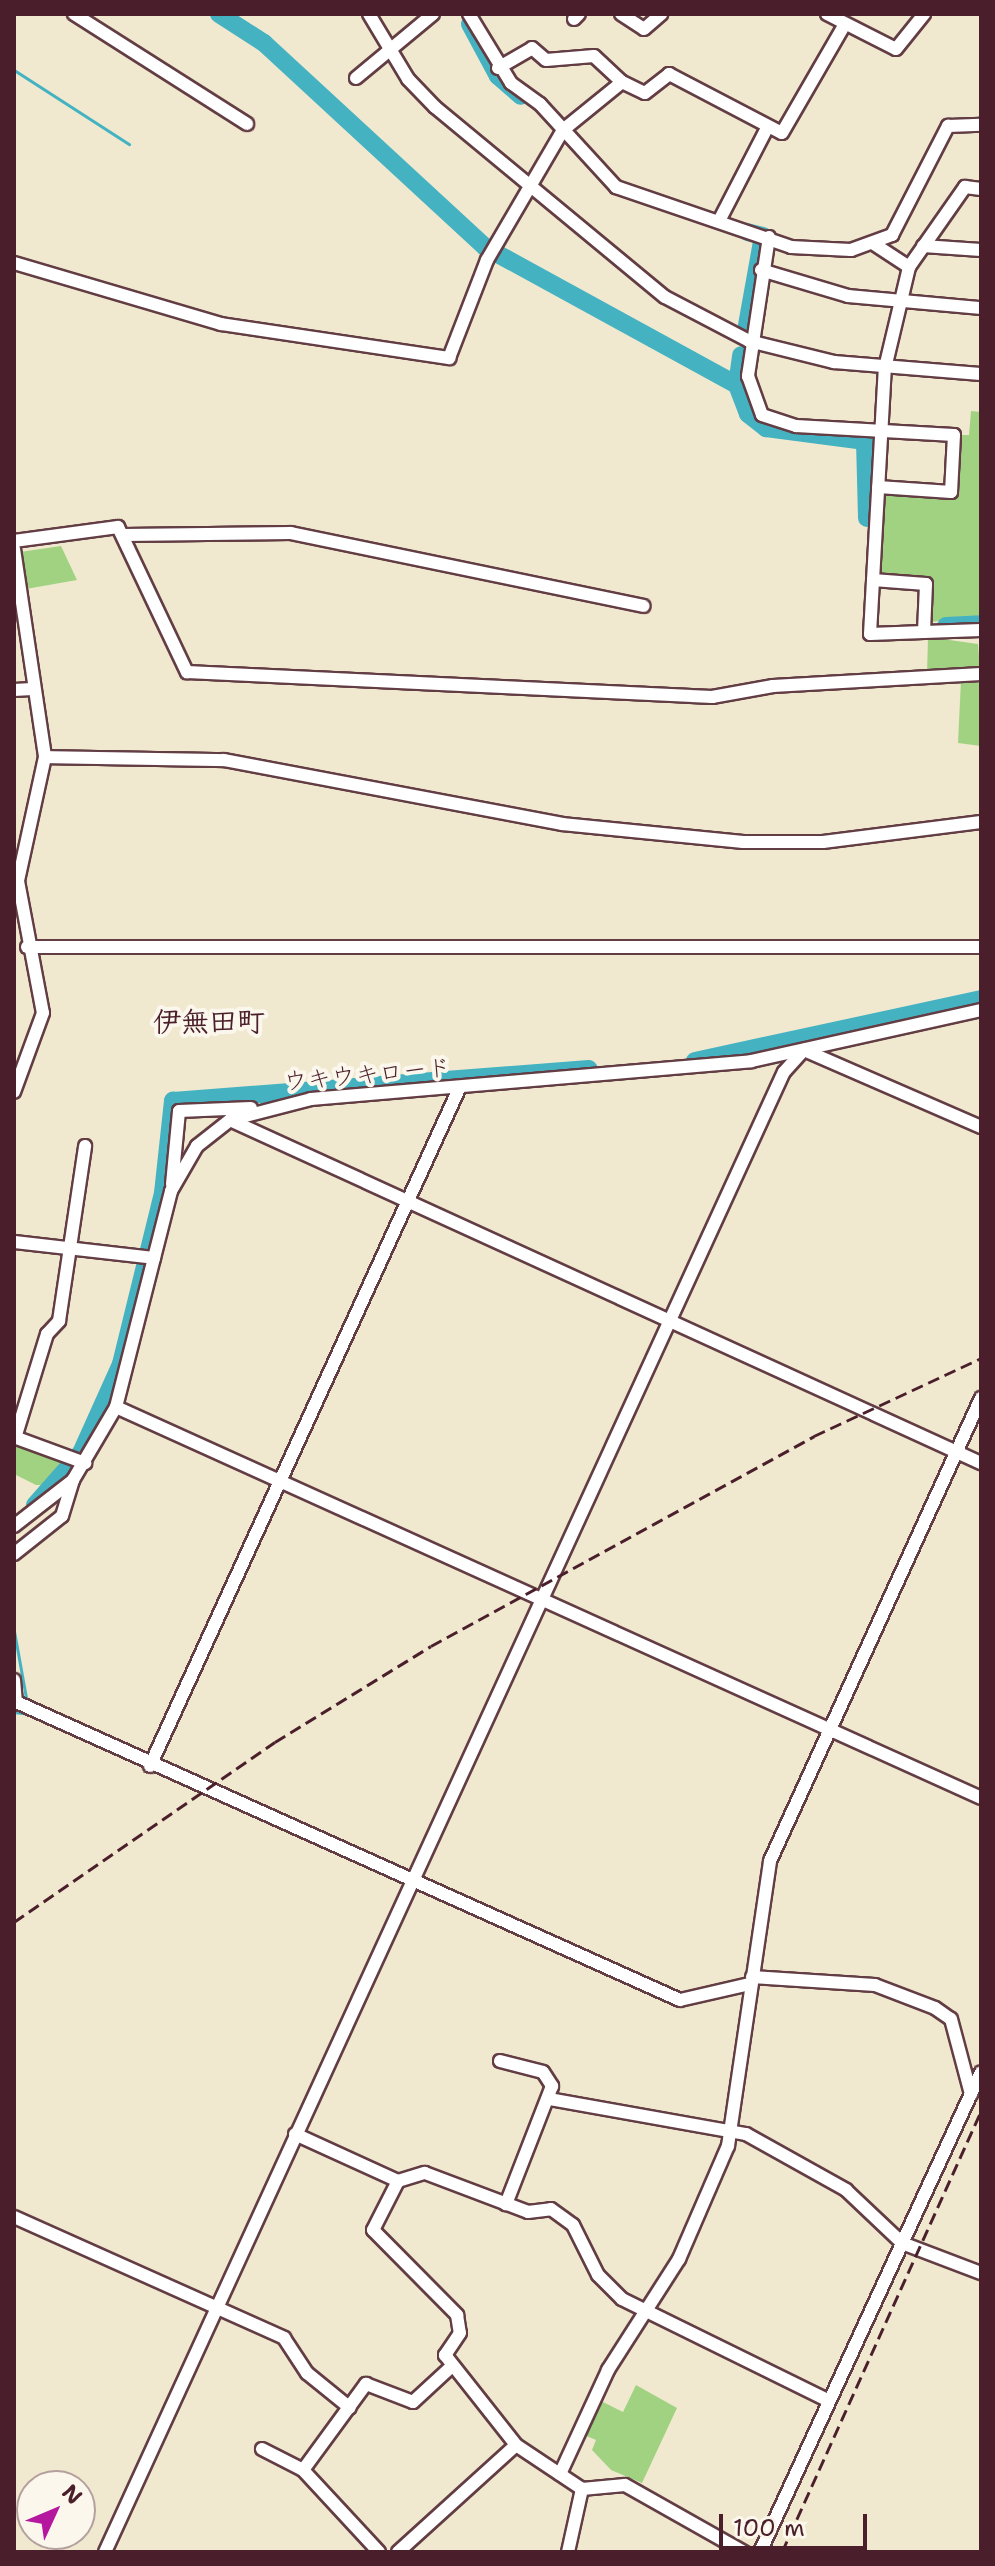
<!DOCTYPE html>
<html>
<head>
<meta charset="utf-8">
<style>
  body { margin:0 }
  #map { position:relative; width:995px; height:2566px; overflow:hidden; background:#f1e9cf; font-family:"Shantell Sans","Klee One",sans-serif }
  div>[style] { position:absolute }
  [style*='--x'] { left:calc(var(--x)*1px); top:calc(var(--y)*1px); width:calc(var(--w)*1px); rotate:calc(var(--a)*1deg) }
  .green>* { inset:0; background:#a1d282 }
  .stream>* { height:3px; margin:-1.5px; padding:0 1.5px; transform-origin:1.5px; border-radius:1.5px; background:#45b2c2 }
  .river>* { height:18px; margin:-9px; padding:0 9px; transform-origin:9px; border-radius:9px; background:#45b2c2 }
  .roads { filter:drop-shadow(2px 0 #633d44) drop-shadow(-2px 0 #633d44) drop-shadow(0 2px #633d44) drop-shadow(0 -2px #633d44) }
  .minor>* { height:12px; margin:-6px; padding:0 6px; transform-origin:6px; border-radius:6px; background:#fff }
  .rail>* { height:3px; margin-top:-1.5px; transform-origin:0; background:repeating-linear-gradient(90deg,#4a1f2b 0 12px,transparent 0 18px) }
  span { translate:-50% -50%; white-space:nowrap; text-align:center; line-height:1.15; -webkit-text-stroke:8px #fbf7ec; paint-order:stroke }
  .street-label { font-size:24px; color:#4a1f2b }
  .quarter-label { font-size:28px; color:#4a1f2b; font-weight:700 }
  .frame { position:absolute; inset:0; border:16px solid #4a1f2b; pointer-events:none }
  .north { position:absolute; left:16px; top:2470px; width:80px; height:80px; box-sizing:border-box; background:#fbf7ec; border:2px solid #b4a19f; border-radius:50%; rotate:46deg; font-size:22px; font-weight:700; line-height:32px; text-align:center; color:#4a1f2b }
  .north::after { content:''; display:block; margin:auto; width:28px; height:36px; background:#b5179e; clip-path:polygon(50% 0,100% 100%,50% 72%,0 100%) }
  .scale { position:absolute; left:719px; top:2514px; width:148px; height:36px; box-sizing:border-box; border:4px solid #4a1f2b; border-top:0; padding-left:10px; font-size:24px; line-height:28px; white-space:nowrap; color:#4a1f2b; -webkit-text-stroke:6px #fbf7ec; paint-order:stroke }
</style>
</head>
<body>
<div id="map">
  <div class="green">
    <i style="clip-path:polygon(971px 411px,981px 412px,981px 619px,925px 622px,926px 584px,873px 580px,878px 487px,951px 492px,954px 435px,969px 435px)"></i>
    <i style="clip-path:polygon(61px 546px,77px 580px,26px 589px,20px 552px)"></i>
    <i style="clip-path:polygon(928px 637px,978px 644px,980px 669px,927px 674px)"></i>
    <i style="clip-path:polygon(981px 679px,981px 746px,958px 743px,961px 680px)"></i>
    <i style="clip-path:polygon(14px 1442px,76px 1465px,58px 1485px,36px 1485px,14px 1474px)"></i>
    <i style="clip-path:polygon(636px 2385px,677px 2408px,642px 2483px,611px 2470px,592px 2450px,596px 2440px,584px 2435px,599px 2400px,623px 2412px)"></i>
  </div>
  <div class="stream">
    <i style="--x:14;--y:70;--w:137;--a:32.8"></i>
    <i style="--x:14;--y:1631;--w:73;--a:79.8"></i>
    <i style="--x:14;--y:1712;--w:16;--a:7"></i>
  </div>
  <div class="river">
    <i style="--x:219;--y:14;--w:54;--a:32.8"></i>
    <i style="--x:264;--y:43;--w:301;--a:42.7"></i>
    <i style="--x:485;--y:247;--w:287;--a:28.7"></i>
    <i style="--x:737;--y:385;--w:31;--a:69"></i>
    <i style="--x:748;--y:414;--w:23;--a:38"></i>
    <i style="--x:766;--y:428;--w:100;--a:7.5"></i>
    <i style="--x:865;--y:441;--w:77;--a:88.5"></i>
    <i style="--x:470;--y:24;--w:59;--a:61.7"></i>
    <i style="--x:498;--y:76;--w:30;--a:41"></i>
    <i style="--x:747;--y:325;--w:90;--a:-79.8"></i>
    <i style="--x:763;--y:236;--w:16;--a:-166"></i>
    <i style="--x:737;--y:385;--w:30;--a:-82"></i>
    <i style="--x:946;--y:626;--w:35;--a:-3"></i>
    <i style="--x:695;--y:1061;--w:293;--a:-12.2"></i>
    <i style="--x:35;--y:1505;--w:69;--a:-48.5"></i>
    <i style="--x:81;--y:1453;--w:98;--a:-65.8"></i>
    <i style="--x:121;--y:1364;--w:176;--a:-76.2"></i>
    <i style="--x:163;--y:1193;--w:93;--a:-83.8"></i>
    <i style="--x:173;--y:1101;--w:417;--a:-4.4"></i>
  </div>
  <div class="roads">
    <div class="minor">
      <i style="--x:74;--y:14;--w:205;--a:32.4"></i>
      <i style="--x:369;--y:14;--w:76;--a:59"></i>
      <i style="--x:408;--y:79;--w:39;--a:46"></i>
      <i style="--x:435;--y:107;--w:298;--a:39.6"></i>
      <i style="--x:665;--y:297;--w:95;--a:27.6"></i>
      <i style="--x:749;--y:341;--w:88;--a:13.9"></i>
      <i style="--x:834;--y:362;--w:147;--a:4.7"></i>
      <i style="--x:469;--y:14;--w:81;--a:58.7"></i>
      <i style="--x:511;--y:83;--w:36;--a:36"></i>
      <i style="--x:540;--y:104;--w:113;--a:47.5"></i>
      <i style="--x:616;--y:187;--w:185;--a:18.9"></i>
      <i style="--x:791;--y:247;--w:60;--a:2.9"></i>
      <i style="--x:851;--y:250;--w:44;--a:-20.1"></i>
      <i style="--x:892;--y:235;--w:123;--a:-62.8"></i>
      <i style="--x:948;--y:126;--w:33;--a:-2"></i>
      <i style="--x:621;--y:14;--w:27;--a:33"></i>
      <i style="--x:644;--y:29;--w:23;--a:-41"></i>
      <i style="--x:827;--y:14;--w:77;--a:26.9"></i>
      <i style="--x:896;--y:49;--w:45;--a:-51.3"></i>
      <i style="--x:574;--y:19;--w:7;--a:-45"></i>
      <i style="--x:498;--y:68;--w:39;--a:-30"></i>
      <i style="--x:532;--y:48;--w:18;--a:41"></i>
      <i style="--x:546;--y:60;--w:48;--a:-4.8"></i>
      <i style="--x:594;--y:56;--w:38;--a:43"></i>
      <i style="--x:356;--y:78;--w:100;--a:-39.7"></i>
      <i style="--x:719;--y:221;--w:105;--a:-62.7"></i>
      <i style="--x:769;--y:237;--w:141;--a:98.6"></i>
      <i style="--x:748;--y:376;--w:41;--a:70.3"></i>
      <i style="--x:762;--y:415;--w:36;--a:18"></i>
      <i style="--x:796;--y:426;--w:158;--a:3.3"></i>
      <i style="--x:954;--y:435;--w:57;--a:93"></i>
      <i style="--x:951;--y:492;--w:73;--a:-176.1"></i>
      <i style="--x:874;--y:244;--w:42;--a:33.3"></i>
      <i style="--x:923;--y:246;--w:58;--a:3.9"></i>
      <i style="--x:14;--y:263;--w:216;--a:16.4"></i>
      <i style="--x:221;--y:324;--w:231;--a:8.5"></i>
      <i style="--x:449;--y:358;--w:105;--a:-68.8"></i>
      <i style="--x:487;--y:260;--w:151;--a:-59.7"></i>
      <i style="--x:563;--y:130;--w:76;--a:-39.1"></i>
      <i style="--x:622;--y:82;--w:25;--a:26"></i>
      <i style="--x:645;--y:93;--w:31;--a:-38"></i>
      <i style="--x:669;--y:74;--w:127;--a:27.6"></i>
      <i style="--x:782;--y:133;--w:126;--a:-60"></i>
      <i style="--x:761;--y:270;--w:91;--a:16.6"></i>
      <i style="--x:848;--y:296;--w:134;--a:5.2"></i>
      <i style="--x:124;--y:535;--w:167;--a:-0.7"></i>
      <i style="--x:291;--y:533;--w:360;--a:11.7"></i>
      <i style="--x:14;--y:541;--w:105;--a:-7.7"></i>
      <i style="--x:118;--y:527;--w:161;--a:64.6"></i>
      <i style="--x:187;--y:672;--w:526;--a:2.73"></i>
      <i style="--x:712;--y:697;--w:62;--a:-10.2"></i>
      <i style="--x:773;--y:686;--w:208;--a:-3.3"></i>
      <i style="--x:14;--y:549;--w:210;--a:81.5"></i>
      <i style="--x:45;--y:757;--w:127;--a:102.3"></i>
      <i style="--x:18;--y:881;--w:134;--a:79.3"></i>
      <i style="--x:43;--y:1013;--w:84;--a:110.2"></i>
      <i style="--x:873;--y:580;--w:53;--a:4.3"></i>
      <i style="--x:926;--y:584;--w:48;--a:92.4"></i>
      <i style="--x:924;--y:632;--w:57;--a:-2"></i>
      <i style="--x:924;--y:632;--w:54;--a:177.9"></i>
      <i style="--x:870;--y:634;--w:266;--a:-86.8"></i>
      <i style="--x:885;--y:368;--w:104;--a:-76.6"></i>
      <i style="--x:909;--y:267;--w:98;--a:-55"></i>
      <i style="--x:965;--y:187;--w:16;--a:7"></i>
      <i style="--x:14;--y:690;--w:18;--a:-3"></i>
      <i style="--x:45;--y:757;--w:179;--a:1"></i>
      <i style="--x:224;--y:760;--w:344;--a:10.7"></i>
      <i style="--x:562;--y:824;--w:182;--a:5.7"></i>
      <i style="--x:743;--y:842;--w:80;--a:0"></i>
      <i style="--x:823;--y:842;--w:159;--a:-7.2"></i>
      <i style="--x:27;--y:947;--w:954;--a:0"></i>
      <i style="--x:230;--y:1120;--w:826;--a:24.55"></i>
      <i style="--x:172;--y:1184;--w:73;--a:-84.5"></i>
      <i style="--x:179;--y:1111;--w:72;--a:-2.4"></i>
      <i style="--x:14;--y:1242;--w:141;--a:6.5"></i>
      <i style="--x:116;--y:1407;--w:949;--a:24.32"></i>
      <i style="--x:14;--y:1437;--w:76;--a:20.1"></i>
      <i style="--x:15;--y:1438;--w:109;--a:-72.9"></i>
      <i style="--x:47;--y:1334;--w:18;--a:-47"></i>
      <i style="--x:59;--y:1321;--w:177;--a:-81.5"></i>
      <i style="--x:14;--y:1526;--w:75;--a:-37.9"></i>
      <i style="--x:73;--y:1480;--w:85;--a:-59.5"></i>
      <i style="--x:116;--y:1407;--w:223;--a:-75.7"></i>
      <i style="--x:171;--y:1191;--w:52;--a:-60"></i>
      <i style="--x:197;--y:1146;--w:42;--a:-38.2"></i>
      <i style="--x:230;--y:1120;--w:84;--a:-14.5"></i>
      <i style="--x:311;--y:1099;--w:442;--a:-4.9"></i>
      <i style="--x:751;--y:1061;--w:236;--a:-12.5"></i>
      <i style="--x:14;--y:1554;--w:61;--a:-38.4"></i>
      <i style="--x:62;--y:1516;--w:38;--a:-73"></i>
      <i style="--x:14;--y:1680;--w:21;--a:85"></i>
      <i style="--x:14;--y:1701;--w:730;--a:24.18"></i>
      <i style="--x:680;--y:2000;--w:72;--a:-12.9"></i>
      <i style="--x:150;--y:1766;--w:744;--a:-65.47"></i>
      <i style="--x:752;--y:1977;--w:123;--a:3.7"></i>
      <i style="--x:875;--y:1985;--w:64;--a:21"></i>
      <i style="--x:935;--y:2008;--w:19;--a:35"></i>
      <i style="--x:951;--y:2019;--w:78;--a:75.1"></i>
      <i style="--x:500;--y:2061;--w:44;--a:14.3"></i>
      <i style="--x:543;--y:2072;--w:17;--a:57"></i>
      <i style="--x:552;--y:2086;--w:127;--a:111.3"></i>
      <i style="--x:549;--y:2099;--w:200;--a:10.1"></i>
      <i style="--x:746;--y:2134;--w:115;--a:29.2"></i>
      <i style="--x:846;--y:2190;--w:77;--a:43.4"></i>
      <i style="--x:902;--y:2243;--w:85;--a:20.8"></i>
      <i style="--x:295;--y:2134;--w:113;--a:24.5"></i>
      <i style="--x:398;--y:2181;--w:55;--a:117"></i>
      <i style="--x:373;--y:2230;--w:120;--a:45.3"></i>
      <i style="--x:457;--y:2315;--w:18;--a:81"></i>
      <i style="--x:460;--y:2333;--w:27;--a:124"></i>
      <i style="--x:445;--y:2355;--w:115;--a:51.7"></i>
      <i style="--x:516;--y:2445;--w:79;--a:33.7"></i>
      <i style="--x:582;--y:2489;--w:43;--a:-5.3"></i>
      <i style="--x:625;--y:2485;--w:137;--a:29.4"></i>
      <i style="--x:398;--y:2181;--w:28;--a:-17"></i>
      <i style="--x:425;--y:2173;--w:110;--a:20.7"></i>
      <i style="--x:528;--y:2212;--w:23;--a:-7"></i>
      <i style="--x:551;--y:2209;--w:27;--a:36"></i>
      <i style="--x:573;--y:2225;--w:56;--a:63.4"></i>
      <i style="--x:598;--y:2275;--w:34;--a:45"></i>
      <i style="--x:622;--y:2299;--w:229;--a:26.2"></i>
      <i style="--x:14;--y:2217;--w:296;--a:24.1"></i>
      <i style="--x:284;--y:2338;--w:42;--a:56.7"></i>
      <i style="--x:307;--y:2373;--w:55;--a:39.1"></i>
      <i style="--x:262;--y:2449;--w:46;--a:27.1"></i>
      <i style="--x:303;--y:2470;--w:107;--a:-53.8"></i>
      <i style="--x:366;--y:2384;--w:50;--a:21"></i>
      <i style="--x:413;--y:2402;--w:53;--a:-42.7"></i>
      <i style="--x:303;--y:2470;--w:112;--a:47.2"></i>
      <i style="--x:560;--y:2474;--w:115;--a:-65.2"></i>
      <i style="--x:608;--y:2370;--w:132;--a:-57.4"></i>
      <i style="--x:679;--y:2259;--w:123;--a:-66.6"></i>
      <i style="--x:728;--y:2146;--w:288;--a:-81.6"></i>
      <i style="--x:770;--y:1861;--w:509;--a:-65.5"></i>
      <i style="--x:105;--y:2552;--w:1628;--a:-65.36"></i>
      <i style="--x:784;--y:1072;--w:30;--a:-48"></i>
      <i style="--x:804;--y:1050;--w:193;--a:23.5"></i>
      <i style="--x:398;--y:2552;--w:159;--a:-42.2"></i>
      <i style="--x:568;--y:2552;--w:65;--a:-77.5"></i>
      <i style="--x:760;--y:2552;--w:528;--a:-65.28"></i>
    </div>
  </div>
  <div class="rail">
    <i style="--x:14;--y:1922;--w:317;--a:-34.6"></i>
    <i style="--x:275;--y:1742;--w:183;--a:-31.6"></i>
    <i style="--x:431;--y:1646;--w:437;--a:-28.7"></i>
    <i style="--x:814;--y:1436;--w:184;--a:-25"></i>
    <i style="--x:782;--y:2552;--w:483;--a:-65.7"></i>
  </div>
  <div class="street-label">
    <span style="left:367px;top:1075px;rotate:-5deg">ウキウキロード</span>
  </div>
  <div class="quarter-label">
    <span style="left:209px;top:1021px">伊無田町</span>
  </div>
  <div class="frame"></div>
  <div class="north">N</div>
  <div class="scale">100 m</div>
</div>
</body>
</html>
